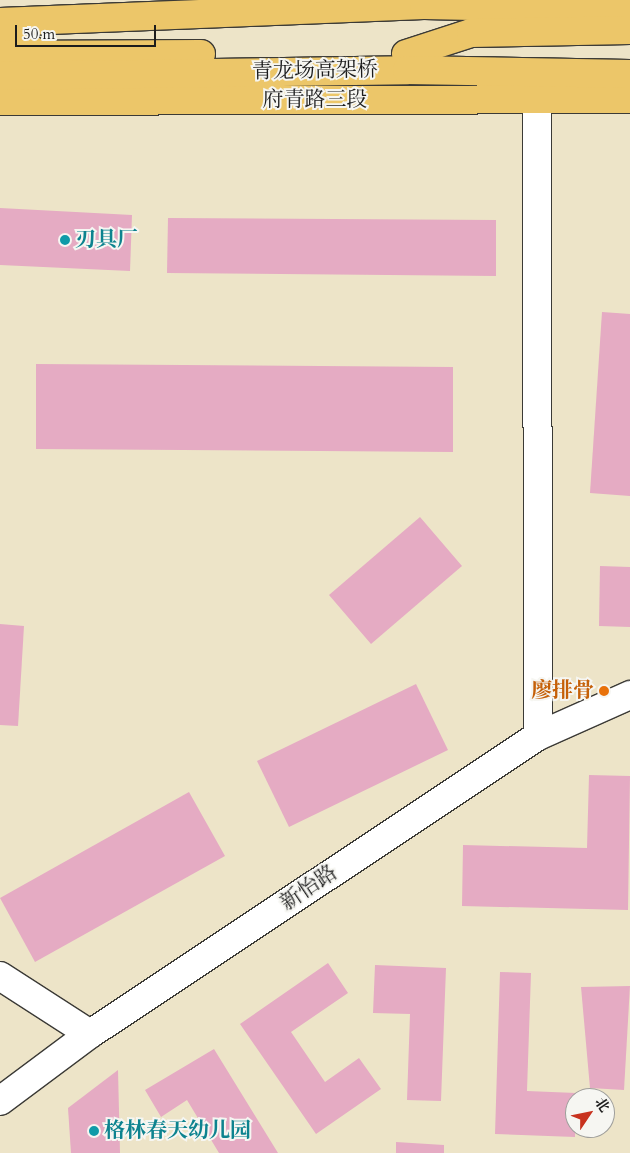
<!DOCTYPE html>
<html>
<head>
<meta charset="utf-8">
<style>
  body { margin:0 }
  #map { position:relative; width:630px; height:1153px; overflow:hidden; background:#ede4c8; font-family:Cardo,"Noto Serif SC",serif }
  div>[style] { position:absolute }
  [style*='--x'] { left:calc(var(--x)*1px); top:calc(var(--y)*1px); width:calc(var(--w)*1px); rotate:calc(var(--a)*1deg) }
  .building>* { inset:0; background:#e5abc3 }
  .roads { filter:drop-shadow(1px 0 #3b3a36) drop-shadow(-1px 0 #3b3a36) drop-shadow(0 1px #3b3a36) drop-shadow(0 -1px #3b3a36) }
  .minor>* { height:28px; margin:-14px; padding:0 14px; transform-origin:14px; border-radius:14px; background:#fff }
  .major>* { height:28px; margin:-14px; padding:0 14px; transform-origin:14px; border-radius:14px; background:#ecc669 }
  .highway>* { height:28px; margin:-14px; padding:0 14px; transform-origin:14px; border-radius:14px; background:#ecc669 }
  .dots>* { width:14px; height:14px; translate:-50% -50%; box-sizing:border-box; border:2px solid #f6f6f2; border-radius:50% }
  span { translate:-50% -50%; white-space:nowrap; text-align:center; line-height:1.15; -webkit-text-stroke:4px #f6f6f2; paint-order:stroke }
  .street-label { font-size:21px; color:#1c1c1c }
  .culture-label { font-size:21px; color:#0d838f; font-weight:700 }
  .left { translate:0 -50%; text-align:left }
  .food-label { font-size:21px; color:#c56008; font-weight:700 }
  .right { translate:-100% -50%; text-align:right }
  .north { position:absolute; left:565px; top:1088px; width:50px; height:50px; box-sizing:border-box; background:#f6f6f2; border:1px solid #9f9f9c; border-radius:50%; rotate:56deg; font-size:14px; font-weight:700; line-height:20px; text-align:center; color:#1c1c1c }
  .north::after { content:''; display:block; margin:auto; width:18px; height:22px; background:#c8321e; clip-path:polygon(50% 0,100% 100%,50% 72%,0 100%) }
  .scale { position:absolute; left:15px; top:25px; width:141px; height:22px; box-sizing:border-box; border:2px solid #1c1c1c; border-top:0; padding-left:6px; font-size:15px; line-height:18px; white-space:nowrap; color:#1c1c1c; -webkit-text-stroke:4px #f6f6f2; paint-order:stroke }
</style>
</head>
<body>
<div id="map">
  <div class="building">
    <i style="clip-path:polygon(0 208px,132px 215px,130px 271px,0 265px)"></i>
    <i style="clip-path:polygon(168px 218px,496px 220px,496px 276px,167px 273px)"></i>
    <i style="clip-path:polygon(602px 312px,630px 314px,630px 496px,590px 493px)"></i>
    <i style="clip-path:polygon(36px 364px,453px 367px,453px 452px,36px 449px)"></i>
    <i style="clip-path:polygon(420px 517px,462px 566px,371px 644px,329px 595px)"></i>
    <i style="clip-path:polygon(600px 566px,630px 567px,630px 627px,599px 626px)"></i>
    <i style="clip-path:polygon(0 624px,24px 626px,18px 726px,0 725px)"></i>
    <i style="clip-path:polygon(416px 684px,448px 750px,289px 827px,257px 761px)"></i>
    <i style="clip-path:polygon(589px 775px,630px 776px,628px 910px,462px 906px,463px 845px,587px 848px)"></i>
    <i style="clip-path:polygon(189px 792px,225px 856px,35px 962px,0 898px)"></i>
    <i style="clip-path:polygon(328px 963px,348px 993px,291px 1032px,325px 1082px,359px 1058px,381px 1089px,316px 1134px,240px 1024px)"></i>
    <i style="clip-path:polygon(375px 965px,446px 968px,441px 1101px,407px 1100px,410px 1014px,373px 1013px)"></i>
    <i style="clip-path:polygon(500px 972px,531px 973px,527px 1091px,576px 1093px,575px 1137px,495px 1134px)"></i>
    <i style="clip-path:polygon(630px 986px,624px 1090px,590px 1088px,581px 987px)"></i>
    <i style="clip-path:polygon(214px 1049px,278px 1153px,219px 1153px,187px 1100px,161px 1117px,145px 1090px)"></i>
    <i style="clip-path:polygon(118px 1070px,120px 1153px,71px 1153px,68px 1108px)"></i>
    <i style="clip-path:polygon(396px 1142px,444px 1145px,444px 1153px,396px 1153px)"></i>
  </div>
  <div class="roads">
    <div class="minor">
      <i style="--x:537;--y:99;--w:637;--a:89.91"></i>
      <i style="--x:0;--y:976;--w:107;--a:32.8"></i>
      <i style="--x:0;--y:1101;--w:112;--a:-36.7"></i>
      <i style="--x:90;--y:1034;--w:538;--a:-33.63"></i>
      <i style="--x:538;--y:736;--w:101;--a:-24"></i>
    </div>
    <div class="major">
      <i style="--x:0;--y:22;--w:424;--a:-2.3"></i>
      <i style="--x:424;--y:5;--w:206;--a:1.1"></i>
      <i style="--x:0;--y:101;--w:630;--a:-0.18"></i>
    </div>
    <div class="highway">
      <i style="--x:0;--y:30;--w:47;--a:32"></i>
      <i style="--x:406;--y:54;--w:68;--a:-17.9"></i>
      <i style="--x:471;--y:33;--w:159;--a:-1.1"></i>
      <i style="--x:0;--y:55;--w:201;--a:-0.3"></i>
      <i style="--x:0;--y:76;--w:407;--a:-0.8"></i>
      <i style="--x:407;--y:70;--w:223;--a:1"></i>
    </div>
  </div>
  <div class="dots">
    <i style="left:65px;top:240px;background:#0f9aa8"></i>
    <i style="left:604px;top:691px;background:#e8710a"></i>
    <i style="left:94px;top:1131px;background:#0f9aa8"></i>
  </div>
  <div class="street-label">
    <span style="left:315px;top:71px;rotate:-1deg">青龙场高架桥</span>
    <span style="left:315px;top:100px">府青路三段</span>
    <span style="left:309px;top:888px;rotate:-34deg">新怡路</span>
  </div>
  <div class="culture-label">
    <span class="left" style="left:75px;top:240px">刃具厂</span>
    <span class="left" style="left:104px;top:1131px">格林春天幼儿园</span>
  </div>
  <div class="food-label">
    <span class="right" style="left:594px;top:691px">廖排骨</span>
  </div>
  <div class="north">北</div>
  <div class="scale">50 m</div>
</div>
</body>
</html>
